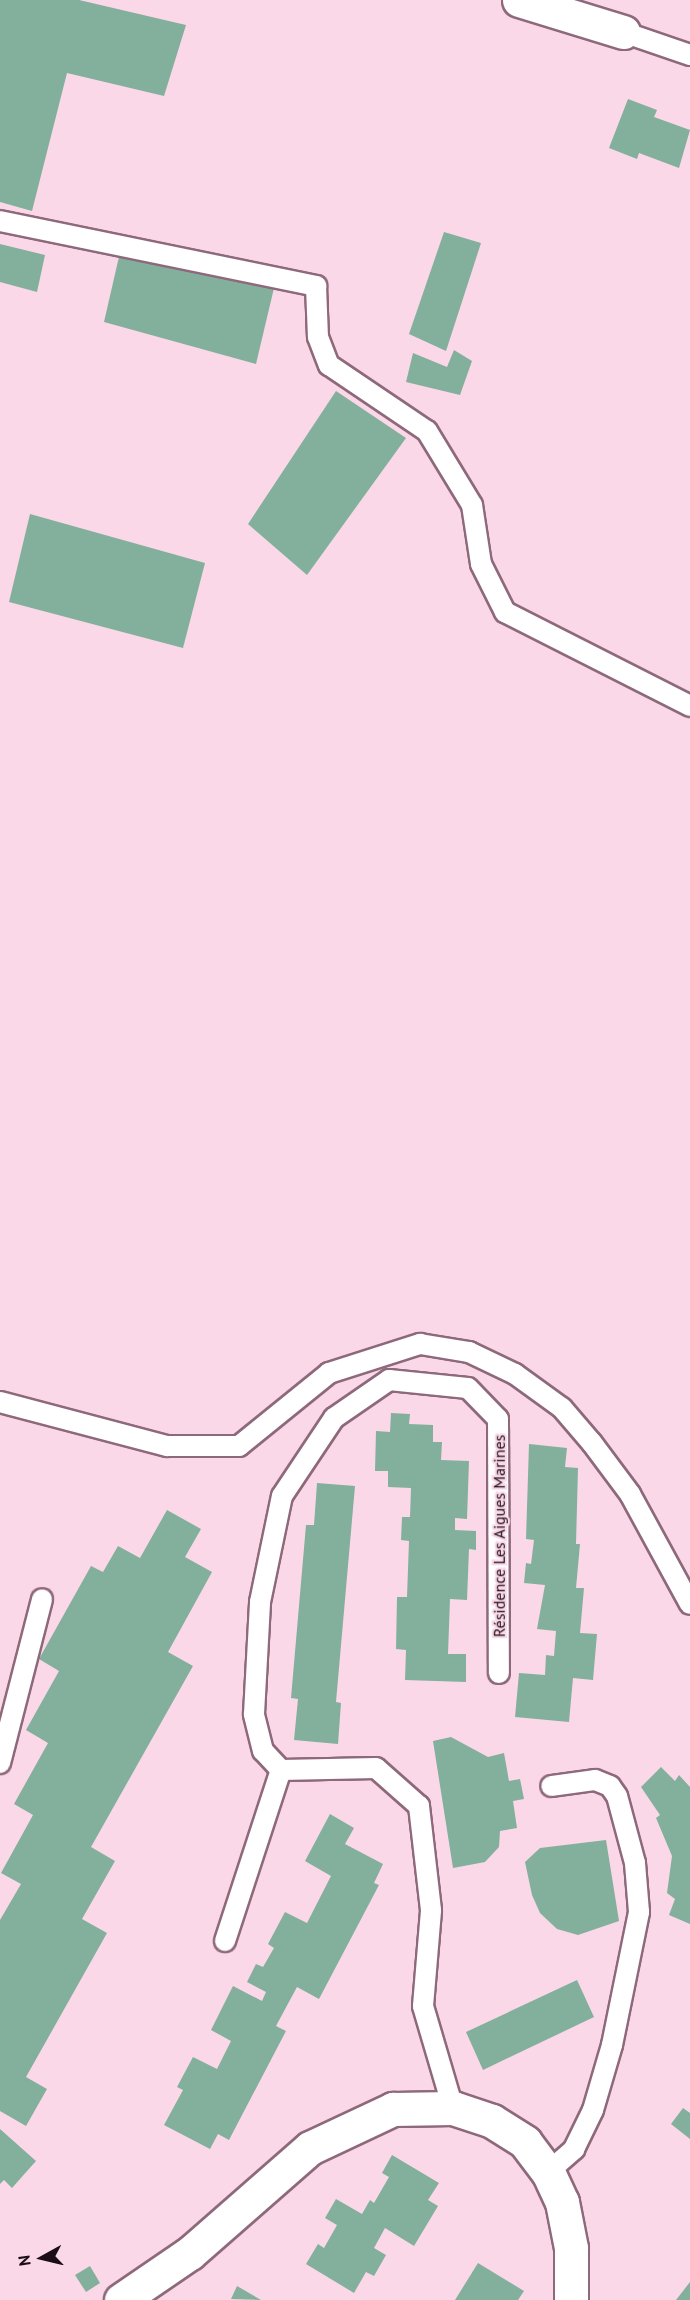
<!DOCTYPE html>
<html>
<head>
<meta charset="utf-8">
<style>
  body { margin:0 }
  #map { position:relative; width:690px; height:2300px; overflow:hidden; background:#fad8e8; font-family:"PT Sans",sans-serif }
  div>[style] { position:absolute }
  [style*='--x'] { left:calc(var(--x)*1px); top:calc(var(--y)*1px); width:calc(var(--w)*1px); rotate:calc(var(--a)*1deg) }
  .building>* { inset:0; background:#83af9d }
  .roads { filter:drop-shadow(2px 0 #8e697b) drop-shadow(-2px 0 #8e697b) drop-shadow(0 2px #8e697b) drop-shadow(0 -2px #8e697b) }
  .service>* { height:20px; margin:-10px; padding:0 10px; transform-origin:10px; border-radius:10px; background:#fff }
  .minor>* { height:33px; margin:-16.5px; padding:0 16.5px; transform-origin:16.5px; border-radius:16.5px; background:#fff }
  span { translate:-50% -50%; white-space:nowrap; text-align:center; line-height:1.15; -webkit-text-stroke:4.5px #fad8e8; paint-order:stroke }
  .street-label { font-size:16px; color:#1b0d14 }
  .north { position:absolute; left:12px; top:2228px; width:60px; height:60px; -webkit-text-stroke:4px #fad8e8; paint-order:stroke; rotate:262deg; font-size:16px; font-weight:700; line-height:24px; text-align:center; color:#1b0d14 }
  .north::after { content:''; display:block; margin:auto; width:21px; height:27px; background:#1b0d14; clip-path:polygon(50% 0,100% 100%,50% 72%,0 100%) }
</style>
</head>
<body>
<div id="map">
  <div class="building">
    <i style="clip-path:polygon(0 0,79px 0,186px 25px,164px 96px,67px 73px,32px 211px,0 202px)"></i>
    <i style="clip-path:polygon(628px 99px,657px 110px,654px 117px,690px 130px,679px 168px,639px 153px,637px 159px,609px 148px)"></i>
    <i style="clip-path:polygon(444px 232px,481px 243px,446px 351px,409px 334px)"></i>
    <i style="clip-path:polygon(0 244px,45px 255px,37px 292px,0 282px)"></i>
    <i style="clip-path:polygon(121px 248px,274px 288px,256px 364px,104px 322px)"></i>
    <i style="clip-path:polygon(454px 350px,472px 361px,460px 395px,406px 382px,413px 353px,447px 367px)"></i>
    <i style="clip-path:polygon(336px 391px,406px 438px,307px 575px,248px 524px)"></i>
    <i style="clip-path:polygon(30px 514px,205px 563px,183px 648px,9px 602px)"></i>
    <i style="clip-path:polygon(391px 1413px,410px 1414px,409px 1424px,433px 1425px,433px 1442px,442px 1442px,441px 1460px,469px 1461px,467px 1519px,455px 1518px,455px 1530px,476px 1531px,476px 1550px,469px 1549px,467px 1600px,450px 1599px,448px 1654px,466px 1654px,466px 1682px,405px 1680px,406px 1650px,396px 1649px,397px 1597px,407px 1597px,409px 1541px,401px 1540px,402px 1517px,410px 1517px,411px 1488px,388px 1487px,388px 1471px,375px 1471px,376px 1431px,390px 1432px)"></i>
    <i style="clip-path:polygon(529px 1444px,567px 1448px,565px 1467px,578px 1468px,576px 1544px,580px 1544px,576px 1588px,584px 1588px,580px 1633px,597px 1634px,593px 1680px,573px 1678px,569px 1722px,515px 1717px,519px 1673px,545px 1675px,546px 1655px,554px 1656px,556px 1631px,537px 1629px,545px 1585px,524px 1583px,526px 1563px,531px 1564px,534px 1540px,526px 1539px)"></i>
    <i style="clip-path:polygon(317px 1483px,355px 1486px,336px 1702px,341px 1703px,338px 1744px,294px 1740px,298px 1699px,291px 1698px,306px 1525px,314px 1525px)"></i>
    <i style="clip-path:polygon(167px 1510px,201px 1529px,185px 1557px,212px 1572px,168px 1652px,193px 1666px,91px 1847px,115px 1861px,82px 1919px,107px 1933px,26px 2077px,47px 2089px,26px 2126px,0 2111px,0 1920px,21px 1884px,1px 1873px,33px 1815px,14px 1804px,48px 1743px,26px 1730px,59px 1671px,39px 1659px,91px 1566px,103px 1572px,118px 1546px,140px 1558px)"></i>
    <i style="clip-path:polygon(451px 1737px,488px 1757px,504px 1753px,509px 1781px,520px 1779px,524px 1799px,513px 1801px,517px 1828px,500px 1831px,499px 1847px,485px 1862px,453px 1868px,433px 1741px)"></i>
    <i style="clip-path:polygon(661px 1767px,675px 1781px,679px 1775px,690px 1787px,690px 1924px,669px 1915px,675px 1899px,667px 1893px,672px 1856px,656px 1818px,660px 1815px,641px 1787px)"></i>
    <i style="clip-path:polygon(330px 1814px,354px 1828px,345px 1844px,383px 1864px,374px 1883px,379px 1885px,319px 1999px,297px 1987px,276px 2026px,286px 2031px,229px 2140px,218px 2134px,210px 2149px,164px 2125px,183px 2090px,177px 2087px,193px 2057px,217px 2069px,231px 2041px,211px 2030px,233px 1986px,262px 2001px,266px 1992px,247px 1982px,256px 1964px,263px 1967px,274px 1948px,268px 1944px,285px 1912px,307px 1923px,331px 1876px,305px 1861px)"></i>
    <i style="clip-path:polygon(606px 1840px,619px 1921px,578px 1935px,557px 1929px,540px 1913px,532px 1895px,525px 1862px,540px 1848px)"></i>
    <i style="clip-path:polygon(577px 1980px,594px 2017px,483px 2070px,466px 2032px)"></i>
    <i style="clip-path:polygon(683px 2108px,690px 2113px,690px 2139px,671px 2124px)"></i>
    <i style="clip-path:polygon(0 2129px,36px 2161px,12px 2188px,4px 2180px,0 2184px)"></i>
    <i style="clip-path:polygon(392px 2155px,439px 2183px,428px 2200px,438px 2206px,414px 2246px,385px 2228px,374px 2248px,386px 2255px,374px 2276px,366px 2272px,354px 2293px,306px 2264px,318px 2244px,324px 2248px,337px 2225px,325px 2218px,336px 2199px,362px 2214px,370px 2200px,374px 2203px,389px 2177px,382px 2173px)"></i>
    <i style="clip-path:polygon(478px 2263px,524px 2291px,518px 2300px,455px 2300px)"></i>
    <i style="clip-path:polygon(90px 2266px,100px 2283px,86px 2292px,75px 2275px)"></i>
    <i style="clip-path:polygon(690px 2282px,690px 2300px,676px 2300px)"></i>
    <i style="clip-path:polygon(237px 2286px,261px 2300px,231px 2299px)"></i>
  </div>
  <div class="roads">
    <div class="service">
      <i style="--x:623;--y:32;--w:71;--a:18.9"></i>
      <i style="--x:0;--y:221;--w:323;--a:11.6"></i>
      <i style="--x:316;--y:286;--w:51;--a:87.8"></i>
      <i style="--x:318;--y:337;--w:30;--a:69"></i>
      <i style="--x:329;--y:365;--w:118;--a:34"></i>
      <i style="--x:427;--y:431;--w:87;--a:58.7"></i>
      <i style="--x:472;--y:505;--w:60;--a:81.3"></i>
      <i style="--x:481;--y:564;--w:54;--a:63.4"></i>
      <i style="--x:505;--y:612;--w:208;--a:26.9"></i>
      <i style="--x:0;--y:1402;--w:173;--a:14.8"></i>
      <i style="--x:167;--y:1446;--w:72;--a:0"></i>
      <i style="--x:239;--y:1446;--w:116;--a:-39"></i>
      <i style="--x:329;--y:1373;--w:96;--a:-17.7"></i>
      <i style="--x:420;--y:1344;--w:50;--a:9.3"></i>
      <i style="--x:469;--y:1352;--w:51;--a:25.6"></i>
      <i style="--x:515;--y:1374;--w:58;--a:35.9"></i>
      <i style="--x:562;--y:1408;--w:46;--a:49.4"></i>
      <i style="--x:592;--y:1443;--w:64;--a:53.3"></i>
      <i style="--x:630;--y:1494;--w:125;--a:61.4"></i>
      <i style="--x:0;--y:1763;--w:169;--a:-75.6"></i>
      <i style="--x:225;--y:1941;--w:180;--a:-71.9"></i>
      <i style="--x:453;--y:2108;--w:106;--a:-106.4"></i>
      <i style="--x:423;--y:2006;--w:96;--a:-85.2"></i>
      <i style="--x:431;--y:1910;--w:105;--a:-96.6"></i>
      <i style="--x:419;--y:1806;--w:57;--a:-138.5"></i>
      <i style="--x:376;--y:1768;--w:95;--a:178.8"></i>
      <i style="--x:281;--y:1770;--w:26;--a:-133"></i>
      <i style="--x:263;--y:1751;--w:38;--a:-104"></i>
      <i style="--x:254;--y:1714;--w:112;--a:-86.9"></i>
      <i style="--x:260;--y:1602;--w:108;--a:-78.3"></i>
      <i style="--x:282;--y:1496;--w:94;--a:-56.3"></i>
      <i style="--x:334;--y:1418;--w:67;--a:-34.6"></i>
      <i style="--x:389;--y:1380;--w:79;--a:5.8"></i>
      <i style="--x:468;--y:1388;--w:43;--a:45.9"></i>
      <i style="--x:498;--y:1419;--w:254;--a:89.8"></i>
      <i style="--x:548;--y:2172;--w:35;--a:-41"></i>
      <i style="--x:574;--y:2149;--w:43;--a:-64"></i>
      <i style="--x:593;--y:2110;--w:68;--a:-73.7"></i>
      <i style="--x:612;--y:2045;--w:136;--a:-78.5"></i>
      <i style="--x:639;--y:1912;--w:49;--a:-94.7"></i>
      <i style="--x:635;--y:1863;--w:69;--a:-105"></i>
      <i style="--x:617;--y:1796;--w:12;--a:-125"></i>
      <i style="--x:610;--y:1786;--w:16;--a:-158"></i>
      <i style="--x:595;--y:1780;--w:44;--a:172.2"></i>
    </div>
    <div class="minor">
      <i style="--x:519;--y:0;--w:109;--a:17.1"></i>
      <i style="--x:121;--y:2300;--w:83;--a:-34.3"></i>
      <i style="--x:190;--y:2253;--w:159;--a:-41.2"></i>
      <i style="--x:310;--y:2148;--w:92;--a:-25.2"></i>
      <i style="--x:393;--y:2109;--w:60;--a:-1"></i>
      <i style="--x:453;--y:2108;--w:41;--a:18.4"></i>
      <i style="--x:492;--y:2121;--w:39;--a:32"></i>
      <i style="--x:525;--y:2142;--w:38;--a:53"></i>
      <i style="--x:548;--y:2172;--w:33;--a:65"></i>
      <i style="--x:562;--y:2202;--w:47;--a:78.9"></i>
      <i style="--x:571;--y:2248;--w:52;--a:90"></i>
    </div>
  </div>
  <div class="street-label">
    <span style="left:499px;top:1536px;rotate:-90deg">Résidence Les Aigues Marines</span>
  </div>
  <div class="north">N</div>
</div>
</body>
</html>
